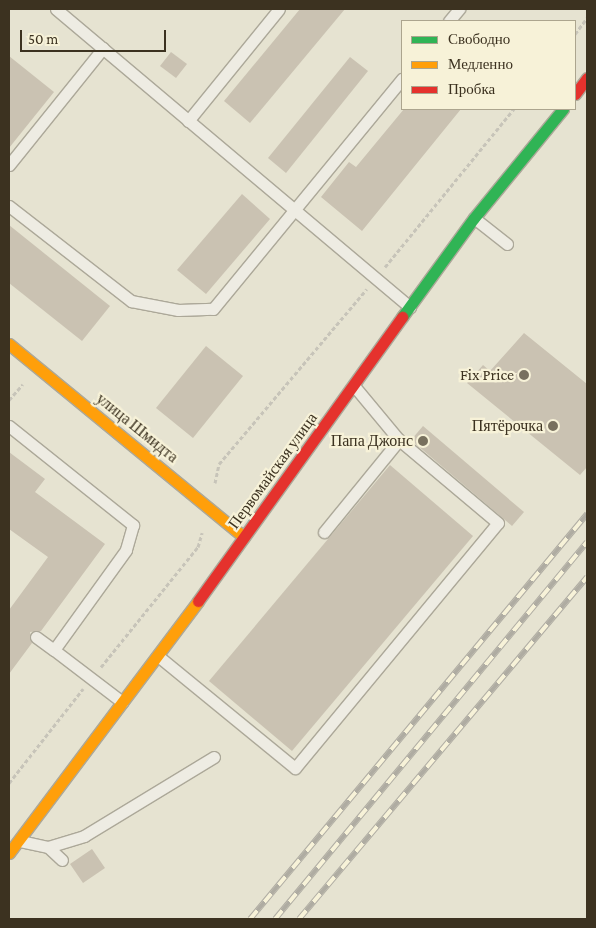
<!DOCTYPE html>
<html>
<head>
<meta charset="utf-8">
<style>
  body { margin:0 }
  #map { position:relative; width:596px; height:928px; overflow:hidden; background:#e6e3d1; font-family:"Crimson Pro",serif }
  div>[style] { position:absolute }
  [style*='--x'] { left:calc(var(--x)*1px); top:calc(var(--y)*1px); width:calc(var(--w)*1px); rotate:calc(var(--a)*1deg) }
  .building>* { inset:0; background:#cac2b2 }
  .path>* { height:3px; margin-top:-1.5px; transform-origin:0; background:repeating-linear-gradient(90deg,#c7c4b9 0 4px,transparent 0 6.5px) }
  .roads { filter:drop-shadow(1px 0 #aca899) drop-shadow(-1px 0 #aca899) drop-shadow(0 1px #aca899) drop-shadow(0 -1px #aca899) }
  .lane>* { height:11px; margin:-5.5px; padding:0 5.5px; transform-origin:5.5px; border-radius:5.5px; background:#eeece3 }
  .fast>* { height:11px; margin:-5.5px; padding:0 5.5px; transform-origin:5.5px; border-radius:5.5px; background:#30b455 }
  .slow>* { height:11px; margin:-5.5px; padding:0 5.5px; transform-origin:5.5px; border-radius:5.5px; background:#ff9f0a }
  .jam>* { height:11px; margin:-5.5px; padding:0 5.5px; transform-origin:5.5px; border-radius:5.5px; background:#e5322d }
  .rail>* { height:5.5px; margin-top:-2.75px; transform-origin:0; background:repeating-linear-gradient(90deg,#f7f2d8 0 11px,#afaca2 0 22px); box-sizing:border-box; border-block:1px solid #afaca2 }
  .dots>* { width:14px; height:14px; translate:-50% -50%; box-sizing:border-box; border:2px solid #f7f2d8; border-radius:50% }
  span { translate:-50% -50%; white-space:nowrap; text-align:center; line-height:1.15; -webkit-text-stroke:4.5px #f7f2d8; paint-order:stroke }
  .poi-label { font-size:16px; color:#3c3220 }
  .right { translate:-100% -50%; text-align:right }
  .street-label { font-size:16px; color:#3c3220 }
  .frame { position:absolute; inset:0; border:10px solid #3c3220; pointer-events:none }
  .legend { position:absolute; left:401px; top:20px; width:175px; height:90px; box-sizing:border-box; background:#f7f2d8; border:1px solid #aca58e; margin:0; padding:6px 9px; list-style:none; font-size:15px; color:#3c3220 }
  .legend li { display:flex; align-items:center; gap:10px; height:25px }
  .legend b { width:25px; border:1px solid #aca58e }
  .scale { position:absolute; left:20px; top:30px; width:146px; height:22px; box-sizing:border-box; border:2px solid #3c3220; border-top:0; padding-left:6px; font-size:15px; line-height:18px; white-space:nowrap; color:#3c3220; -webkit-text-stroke:4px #f7f2d8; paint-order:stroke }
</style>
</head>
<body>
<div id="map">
  <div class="building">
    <i style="clip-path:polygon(300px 9px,345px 9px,250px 123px,224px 101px)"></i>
    <i style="clip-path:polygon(171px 52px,187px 64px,176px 78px,160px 66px)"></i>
    <i style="clip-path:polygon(9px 56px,54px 92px,9px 148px)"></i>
    <i style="clip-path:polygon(350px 57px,368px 71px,286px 173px,268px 158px)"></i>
    <i style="clip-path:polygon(404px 109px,461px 109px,362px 231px,321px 197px,349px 162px,356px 167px)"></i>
    <i style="clip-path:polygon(242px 194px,270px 219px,206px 294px,177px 270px)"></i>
    <i style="clip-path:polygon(9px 225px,110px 306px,82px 341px,9px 283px)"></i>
    <i style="clip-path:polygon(524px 333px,587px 384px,587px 467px,580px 475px,467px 383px,483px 365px,490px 371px)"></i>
    <i style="clip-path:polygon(206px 346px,243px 376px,193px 438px,156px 408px)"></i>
    <i style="clip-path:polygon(423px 426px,524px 512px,512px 526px,411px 440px)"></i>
    <i style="clip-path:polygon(9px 452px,45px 479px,35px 492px,105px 544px,41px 631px,30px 632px,32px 643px,9px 674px,9px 610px,48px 557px,9px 529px)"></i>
    <i style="clip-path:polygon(390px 465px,473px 536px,292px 751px,209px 681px)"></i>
    <i style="clip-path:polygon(92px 849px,105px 868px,83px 883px,70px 864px)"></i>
  </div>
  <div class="path">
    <i style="--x:575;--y:34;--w:20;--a:-53"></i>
    <i style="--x:385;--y:267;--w:204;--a:-50.8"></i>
    <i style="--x:9;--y:400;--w:21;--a:-49"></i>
    <i style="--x:215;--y:483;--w:19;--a:-78"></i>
    <i style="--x:219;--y:464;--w:229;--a:-49.8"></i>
    <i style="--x:101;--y:667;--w:154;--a:-51.1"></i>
    <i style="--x:198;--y:547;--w:15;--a:-74"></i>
    <i style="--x:9;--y:783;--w:120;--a:-51.8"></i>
  </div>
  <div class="roads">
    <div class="lane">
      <i style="--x:56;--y:9;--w:463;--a:40.1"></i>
      <i style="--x:449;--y:21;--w:16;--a:-50"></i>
      <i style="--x:188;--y:121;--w:144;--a:-50.9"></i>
      <i style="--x:9;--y:165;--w:150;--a:-51.2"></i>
      <i style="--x:9;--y:206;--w:155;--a:37.9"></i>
      <i style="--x:131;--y:301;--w:48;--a:10.8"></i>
      <i style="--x:178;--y:310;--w:35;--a:-2"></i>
      <i style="--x:213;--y:309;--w:298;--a:-50.6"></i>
      <i style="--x:474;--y:218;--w:42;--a:38.2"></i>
      <i style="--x:9;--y:426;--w:159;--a:38.6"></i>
      <i style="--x:133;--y:525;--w:26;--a:106"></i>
      <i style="--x:126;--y:550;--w:123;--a:125.8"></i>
      <i style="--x:54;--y:650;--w:86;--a:37.4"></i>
      <i style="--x:324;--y:532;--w:119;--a:-50.8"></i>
      <i style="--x:36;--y:637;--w:22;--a:36"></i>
      <i style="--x:158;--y:656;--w:177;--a:39.3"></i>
      <i style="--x:295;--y:768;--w:318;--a:-50.4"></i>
      <i style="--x:498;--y:523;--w:129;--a:-140"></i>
      <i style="--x:399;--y:440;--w:69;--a:-129.7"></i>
      <i style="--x:20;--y:841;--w:29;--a:12"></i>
      <i style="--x:48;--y:847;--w:38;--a:-17"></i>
      <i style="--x:84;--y:836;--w:152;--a:-31.3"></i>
      <i style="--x:48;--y:847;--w:19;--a:43"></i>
    </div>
    <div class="fast">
      <i style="--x:402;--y:317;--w:122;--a:-54"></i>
      <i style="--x:474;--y:218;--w:141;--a:-50.8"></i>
    </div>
    <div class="slow">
      <i style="--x:9;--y:344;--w:304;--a:39.4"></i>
      <i style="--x:9;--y:853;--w:315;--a:-53.1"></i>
    </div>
    <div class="jam">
      <i style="--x:575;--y:94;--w:20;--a:-53"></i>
      <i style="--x:198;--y:601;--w:350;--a:-54.3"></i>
    </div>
  </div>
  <div class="rail">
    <i style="--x:250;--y:919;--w:527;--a:-50.24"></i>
    <i style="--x:275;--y:919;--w:489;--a:-50.4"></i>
    <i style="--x:299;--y:919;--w:447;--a:-49.9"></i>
  </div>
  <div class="dots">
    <i style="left:524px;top:375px;background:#78705e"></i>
    <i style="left:553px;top:426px;background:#78705e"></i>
    <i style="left:423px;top:441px;background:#78705e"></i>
  </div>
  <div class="poi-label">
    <span class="right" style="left:514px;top:375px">Fix Price</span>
    <span class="right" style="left:543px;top:426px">Пятёрочка</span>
    <span class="right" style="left:413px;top:441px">Папа Джонс</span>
  </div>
  <div class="street-label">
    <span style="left:137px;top:428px;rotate:39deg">улица Шмидта</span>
    <span style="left:273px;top:471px;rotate:-54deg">Первомайская улица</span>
  </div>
  <div class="frame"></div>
  <ul class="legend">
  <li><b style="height:6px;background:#30b455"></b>Свободно</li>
  <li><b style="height:6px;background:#ff9f0a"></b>Медленно</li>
  <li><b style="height:6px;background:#e5322d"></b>Пробка</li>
  </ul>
  <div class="scale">50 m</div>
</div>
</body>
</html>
